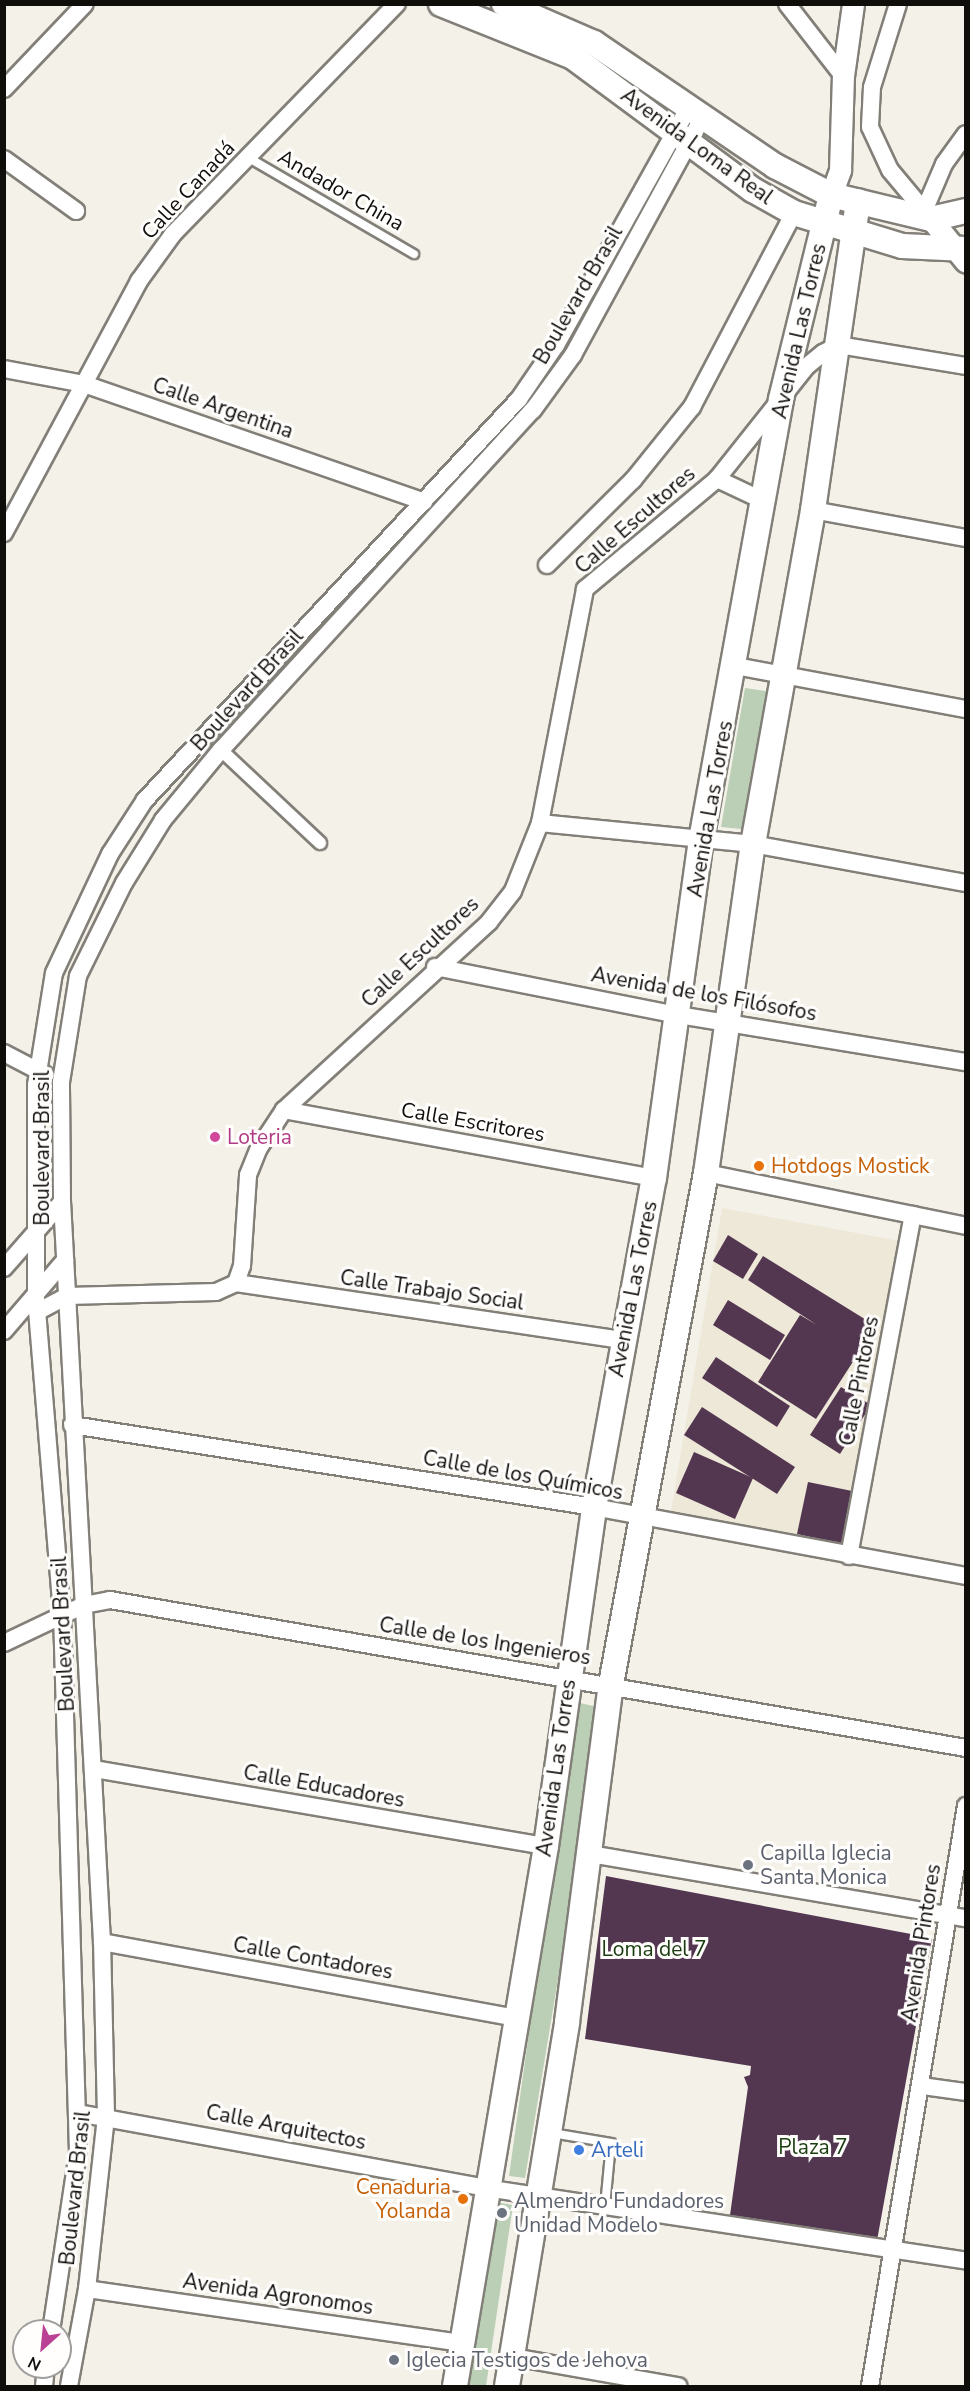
<!DOCTYPE html>
<html>
<head>
<meta charset="utf-8">
<style>
  body { margin:0 }
  #map { position:relative; width:970px; height:2391px; overflow:hidden; background:#f4f1e9; font-family:"Nunito Sans",sans-serif }
  div>[style] { position:absolute }
  [style*='--x'] { left:calc(var(--x)*1px); top:calc(var(--y)*1px); width:calc(var(--w)*1px); rotate:calc(var(--a)*1deg) }
  .built>* { inset:0; background:#eee8d8 }
  .green>* { inset:0; background:#bbcfb6 }
  .building>* { inset:0; background:#533750 }
  .roads { filter:drop-shadow(2px 0 #827f78) drop-shadow(-2px 0 #827f78) drop-shadow(0 2px #827f78) drop-shadow(0 -2px #827f78) }
  .service>* { height:8px; margin:-4px; padding:0 4px; transform-origin:4px; border-radius:4px; background:#fff }
  .pedestrian>* { height:12px; margin:-6px; padding:0 6px; transform-origin:6px; border-radius:6px; background:#fff }
  .minor>* { height:16px; margin:-8px; padding:0 8px; transform-origin:8px; border-radius:8px; background:#fff }
  .tertiary>* { height:21px; margin:-10.5px; padding:0 10.5px; transform-origin:10.5px; border-radius:10.5px; background:#fff }
  .secondary>* { height:24px; margin:-12px; padding:0 12px; transform-origin:12px; border-radius:12px; background:#fff }
  .dots>* { width:16px; height:16px; translate:-50% -50%; box-sizing:border-box; border:3px solid #fffefd; border-radius:50% }
  span { translate:-50% -50%; white-space:nowrap; text-align:center; line-height:1.15; -webkit-text-stroke:6px #fffefd; paint-order:stroke }
  .street-label { font-size:21px; color:#0f0e0b }
  .hotel-label { font-size:21px; color:#b23c85 }
  .left { translate:0 -50%; text-align:left }
  .food-label { font-size:21px; color:#c56008 }
  .right { translate:-100% -50%; text-align:right }
  .worship-label { font-size:21px; color:#5b616d }
  .park-label { font-size:21px; color:#183e0f }
  .shop-label { font-size:21px; color:#366cbe }
  .frame { position:absolute; inset:0; border:6px solid #0f0e0b; pointer-events:none }
  .north { position:absolute; left:12px; top:2319px; width:60px; height:60px; box-sizing:border-box; background:#fffefd; border:2px solid #9f9e9c; border-radius:50%; rotate:207deg; font-size:16px; font-weight:700; line-height:24px; text-align:center; color:#0f0e0b }
  .north::after { content:''; display:block; margin:auto; width:21px; height:27px; background:#ba4194; clip-path:polygon(50% 0,100% 100%,50% 72%,0 100%) }
</style>
</head>
<body>
<div id="map">
  <div class="built">
    <i style="clip-path:polygon(722px 1208px,900px 1241px,845px 1545px,671px 1511px)"></i>
  </div>
  <div class="green">
    <i style="clip-path:polygon(745px 688px,773px 692px,751px 830px,721px 827px)"></i>
    <i style="clip-path:polygon(575px 1702px,603px 1708px,525px 2178px,509px 2176px)"></i>
    <i style="clip-path:polygon(495px 2202px,513px 2205px,486px 2386px,467px 2386px)"></i>
  </div>
  <div class="building">
    <i style="clip-path:polygon(728px 1235px,758px 1254px,743px 1279px,713px 1261px)"></i>
    <i style="clip-path:polygon(763px 1256px,876px 1326px,816px 1419px,758px 1382px,800px 1315px,817px 1325px,748px 1280px)"></i>
    <i style="clip-path:polygon(728px 1300px,785px 1335px,770px 1360px,713px 1325px)"></i>
    <i style="clip-path:polygon(716px 1357px,790px 1406px,777px 1427px,702px 1378px)"></i>
    <i style="clip-path:polygon(841px 1387px,871px 1405px,840px 1454px,810px 1435px)"></i>
    <i style="clip-path:polygon(702px 1407px,795px 1467px,777px 1494px,684px 1435px)"></i>
    <i style="clip-path:polygon(694px 1452px,753px 1478px,735px 1519px,676px 1493px)"></i>
    <i style="clip-path:polygon(808px 1482px,857px 1492px,845px 1545px,797px 1534px)"></i>
    <i style="clip-path:polygon(606px 1876px,932px 1938px,876px 2246px,730px 2215px,748px 2087px,744px 2077px,750px 2075px,751px 2066px,585px 2039px)"></i>
  </div>
  <div class="roads">
    <div class="service">
      <i style="--x:249;--y:158;--w:191;--a:30.2"></i>
      <i style="--x:552;--y:2133;--w:60;--a:9.6"></i>
      <i style="--x:611;--y:2143;--w:63;--a:95.4"></i>
    </div>
    <div class="pedestrian">
      <i style="--x:221;--y:750;--w:136;--a:43.2"></i>
    </div>
    <div class="minor">
      <i style="--x:787;--y:4;--w:91;--a:52.1"></i>
      <i style="--x:898;--y:4;--w:87;--a:107.4"></i>
      <i style="--x:872;--y:87;--w:40;--a:92.9"></i>
      <i style="--x:870;--y:127;--w:47;--a:65.1"></i>
      <i style="--x:890;--y:170;--w:64;--a:50.1"></i>
      <i style="--x:4;--y:89;--w:117;--a:-46.4"></i>
      <i style="--x:4;--y:159;--w:89;--a:35.8"></i>
      <i style="--x:924;--y:211;--w:51;--a:-66.9"></i>
      <i style="--x:944;--y:164;--w:37;--a:-54"></i>
      <i style="--x:4;--y:369;--w:81;--a:10.6"></i>
      <i style="--x:84;--y:384;--w:360;--a:19.1"></i>
      <i style="--x:717;--y:479;--w:52;--a:25.1"></i>
      <i style="--x:813;--y:510;--w:156;--a:10.4"></i>
      <i style="--x:4;--y:533;--w:286;--a:-61.8"></i>
      <i style="--x:139;--y:281;--w:58;--a:-54.1"></i>
      <i style="--x:173;--y:234;--w:321;--a:-45.8"></i>
      <i style="--x:547;--y:565;--w:121;--a:-44.7"></i>
      <i style="--x:633;--y:480;--w:94;--a:-51.1"></i>
      <i style="--x:692;--y:407;--w:219;--a:-62.3"></i>
      <i style="--x:736;--y:666;--w:234;--a:10.6"></i>
      <i style="--x:540;--y:823;--w:214;--a:5.6"></i>
      <i style="--x:753;--y:844;--w:217;--a:10.4"></i>
      <i style="--x:435;--y:967;--w:248;--a:11.2"></i>
      <i style="--x:678;--y:1015;--w:292;--a:9.3"></i>
      <i style="--x:4;--y:1053;--w:47;--a:27.6"></i>
      <i style="--x:284;--y:1110;--w:376;--a:10.4"></i>
      <i style="--x:706;--y:1173;--w:265;--a:11.5"></i>
      <i style="--x:4;--y:1268;--w:88;--a:-48.7"></i>
      <i style="--x:236;--y:1283;--w:390;--a:8.4"></i>
      <i style="--x:37;--y:1312;--w:34;--a:-28"></i>
      <i style="--x:67;--y:1296;--w:149;--a:-1.5"></i>
      <i style="--x:216;--y:1292;--w:22;--a:-24"></i>
      <i style="--x:236;--y:1283;--w:18;--a:-71"></i>
      <i style="--x:242;--y:1266;--w:91;--a:-86.2"></i>
      <i style="--x:248;--y:1175;--w:29;--a:-68"></i>
      <i style="--x:259;--y:1148;--w:45;--a:-56.7"></i>
      <i style="--x:284;--y:1110;--w:278;--a:-42.5"></i>
      <i style="--x:489;--y:922;--w:39;--a:-52"></i>
      <i style="--x:513;--y:891;--w:73;--a:-68.3"></i>
      <i style="--x:540;--y:823;--w:238;--a:-79.1"></i>
      <i style="--x:585;--y:589;--w:172;--a:-39.8"></i>
      <i style="--x:717;--y:479;--w:144;--a:-51.5"></i>
      <i style="--x:807;--y:366;--w:21;--a:-39"></i>
      <i style="--x:823;--y:353;--w:17;--a:-28"></i>
      <i style="--x:838;--y:345;--w:130;--a:9.3"></i>
      <i style="--x:4;--y:1331;--w:94;--a:-49.3"></i>
      <i style="--x:72;--y:1425;--w:528;--a:8.93"></i>
      <i style="--x:594;--y:1507;--w:378;--a:10.5"></i>
      <i style="--x:849;--y:1556;--w:347;--a:-79.4"></i>
      <i style="--x:4;--y:1643;--w:89;--a:-25.4"></i>
      <i style="--x:84;--y:1605;--w:26;--a:-11"></i>
      <i style="--x:110;--y:1600;--w:869;--a:9.81"></i>
      <i style="--x:94;--y:1769;--w:459;--a:9.7"></i>
      <i style="--x:590;--y:1854;--w:381;--a:9.7"></i>
      <i style="--x:102;--y:1942;--w:421;--a:10.4"></i>
      <i style="--x:922;--y:2086;--w:44;--a:7.8"></i>
      <i style="--x:78;--y:2113;--w:415;--a:10.4"></i>
      <i style="--x:486;--y:2188;--w:486;--a:8.6"></i>
      <i style="--x:87;--y:2289;--w:380;--a:8.2"></i>
      <i style="--x:51;--y:2331;--w:181;--a:-81.4"></i>
      <i style="--x:78;--y:2152;--w:538;--a:-91.7"></i>
      <i style="--x:62;--y:1614;--w:319;--a:-94.7"></i>
      <i style="--x:36;--y:1296;--w:211;--a:-90"></i>
      <i style="--x:36;--y:1085;--w:113;--a:-80.9"></i>
      <i style="--x:54;--y:973;--w:132;--a:-64.8"></i>
      <i style="--x:110;--y:854;--w:64;--a:-57.1"></i>
      <i style="--x:145;--y:800;--w:548;--a:-47"></i>
      <i style="--x:519;--y:399;--w:65;--a:-55.6"></i>
      <i style="--x:556;--y:345;--w:273;--a:-60.8"></i>
      <i style="--x:513;--y:2357;--w:168;--a:10"></i>
      <i style="--x:44;--y:2386;--w:19;--a:-84"></i>
      <i style="--x:69;--y:2386;--w:99;--a:-79.5"></i>
      <i style="--x:87;--y:2289;--w:174;--a:-83.7"></i>
      <i style="--x:106;--y:2116;--w:174;--a:-91.3"></i>
      <i style="--x:102;--y:1942;--w:741;--a:-93.09"></i>
      <i style="--x:62;--y:1202;--w:120;--a:-90.5"></i>
      <i style="--x:61;--y:1082;--w:107;--a:-80.9"></i>
      <i style="--x:78;--y:976;--w:104;--a:-63.7"></i>
      <i style="--x:124;--y:883;--w:74;--a:-58.2"></i>
      <i style="--x:163;--y:820;--w:91;--a:-50.4"></i>
      <i style="--x:221;--y:750;--w:461;--a:-47.5"></i>
      <i style="--x:533;--y:410;--w:68;--a:-54"></i>
      <i style="--x:573;--y:355;--w:271;--a:-61.4"></i>
      <i style="--x:870;--y:2386;--w:588;--a:-80.6"></i>
    </div>
    <div class="tertiary">
      <i style="--x:831;--y:195;--w:27;--a:-70"></i>
      <i style="--x:840;--y:170;--w:94;--a:-88.2"></i>
      <i style="--x:843;--y:76;--w:73;--a:-82.1"></i>
      <i style="--x:931;--y:219;--w:55;--a:50.9"></i>
    </div>
    <div class="secondary">
      <i style="--x:441;--y:4;--w:142;--a:21.9"></i>
      <i style="--x:573;--y:57;--w:224;--a:36.5"></i>
      <i style="--x:753;--y:190;--w:47;--a:29.3"></i>
      <i style="--x:794;--y:213;--w:113;--a:17"></i>
      <i style="--x:902;--y:246;--w:64;--a:2.7"></i>
      <i style="--x:504;--y:4;--w:98;--a:23.4"></i>
      <i style="--x:594;--y:43;--w:219;--a:34.2"></i>
      <i style="--x:775;--y:166;--w:63;--a:27.4"></i>
      <i style="--x:831;--y:195;--w:103;--a:13.5"></i>
      <i style="--x:931;--y:219;--w:36;--a:-13"></i>
      <i style="--x:455;--y:2386;--w:548;--a:-80.43"></i>
      <i style="--x:546;--y:1846;--w:342;--a:-81.9"></i>
      <i style="--x:594;--y:1507;--w:334;--a:-79.7"></i>
      <i style="--x:654;--y:1178;--w:341;--a:-82.1"></i>
      <i style="--x:701;--y:840;--w:448;--a:-79.7"></i>
      <i style="--x:781;--y:399;--w:210;--a:-76.2"></i>
      <i style="--x:507;--y:2386;--w:369;--a:-80.6"></i>
      <i style="--x:567;--y:2022;--w:341;--a:-82.6"></i>
      <i style="--x:611;--y:1684;--w:520;--a:-79.47"></i>
      <i style="--x:706;--y:1173;--w:332;--a:-81.9"></i>
      <i style="--x:753;--y:844;--w:339;--a:-79.8"></i>
      <i style="--x:813;--y:510;--w:312;--a:-81.7"></i>
    </div>
  </div>
  <div class="dots">
    <i style="left:215px;top:1137px;background:#d1479c"></i>
    <i style="left:759px;top:1166px;background:#e8710a"></i>
    <i style="left:748px;top:1865px;background:#6b7280"></i>
    <i style="left:579px;top:2150px;background:#3f7fe0"></i>
    <i style="left:463px;top:2199px;background:#e8710a"></i>
    <i style="left:502px;top:2213px;background:#6b7280"></i>
    <i style="left:394px;top:2360px;background:#6b7280"></i>
  </div>
  <div class="street-label">
    <span style="left:697px;top:146px;rotate:36deg">Avenida Loma Real</span>
    <span style="left:188px;top:190px;rotate:-47deg">Calle Canadá</span>
    <span style="left:341px;top:190px;rotate:30deg">Andador China</span>
    <span style="left:578px;top:295px;rotate:-60deg">Boulevard Brasil</span>
    <span style="left:799px;top:331px;rotate:-77deg">Avenida Las Torres</span>
    <span style="left:223px;top:408px;rotate:19deg">Calle Argentina</span>
    <span style="left:635px;top:520px;rotate:-41deg">Calle Escultores</span>
    <span style="left:247px;top:690px;rotate:-48deg">Boulevard Brasil</span>
    <span style="left:710px;top:809px;rotate:-80deg">Avenida Las Torres</span>
    <span style="left:420px;top:952px;rotate:-43deg">Calle Escultores</span>
    <span style="left:704px;top:994px;rotate:10deg">Avenida de los Filósofos</span>
    <span style="left:473px;top:1122px;rotate:10deg">Calle Escritores</span>
    <span style="left:42px;top:1148px;rotate:-90deg">Boulevard Brasil</span>
    <span style="left:633px;top:1289px;rotate:-79deg">Avenida Las Torres</span>
    <span style="left:432px;top:1290px;rotate:8deg">Calle Trabajo Social</span>
    <span style="left:859px;top:1381px;rotate:-79deg">Calle Pintores</span>
    <span style="left:523px;top:1475px;rotate:10deg">Calle de los Químicos</span>
    <span style="left:63px;top:1634px;rotate:-93deg">Boulevard Brasil</span>
    <span style="left:485px;top:1641px;rotate:9deg">Calle de los Ingenieros</span>
    <span style="left:556px;top:1768px;rotate:-82deg">Avenida Las Torres</span>
    <span style="left:324px;top:1786px;rotate:10deg">Calle Educadores</span>
    <span style="left:921px;top:1943px;rotate:-81deg">Avenida Pintores</span>
    <span style="left:313px;top:1958px;rotate:10deg">Calle Contadores</span>
    <span style="left:286px;top:2127px;rotate:11deg">Calle Arquitectos</span>
    <span style="left:75px;top:2188px;rotate:-84deg">Boulevard Brasil</span>
    <span style="left:278px;top:2294px;rotate:8deg">Avenida Agronomos</span>
  </div>
  <div class="hotel-label">
    <span class="left" style="left:227px;top:1137px">Loteria</span>
  </div>
  <div class="food-label">
    <span class="left" style="left:771px;top:1166px">Hotdogs Mostick</span>
    <span class="right" style="left:451px;top:2199px">Cenaduria<br>Yolanda</span>
  </div>
  <div class="worship-label">
    <span class="left" style="left:760px;top:1865px">Capilla Iglecia<br>Santa Monica</span>
    <span class="left" style="left:514px;top:2213px">Almendro Fundadores<br>Unidad Modelo</span>
    <span class="left" style="left:406px;top:2360px">Iglecia Testigos de Jehova</span>
  </div>
  <div class="park-label">
    <span style="left:654px;top:1949px">Loma del 7</span>
    <span style="left:813px;top:2147px">Plaza 7</span>
  </div>
  <div class="shop-label">
    <span class="left" style="left:591px;top:2150px">Arteli</span>
  </div>
  <div class="frame"></div>
  <div class="north">N</div>
</div>
</body>
</html>
